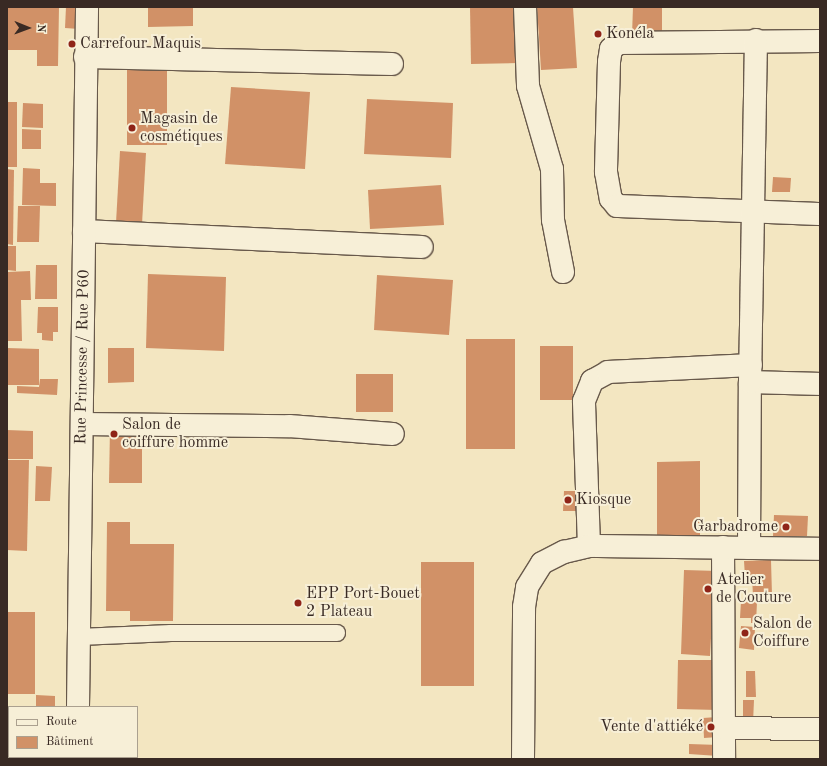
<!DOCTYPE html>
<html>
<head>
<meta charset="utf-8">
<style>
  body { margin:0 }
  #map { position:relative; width:827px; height:766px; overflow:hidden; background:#f3e6c1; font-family:"Old Standard TT",serif }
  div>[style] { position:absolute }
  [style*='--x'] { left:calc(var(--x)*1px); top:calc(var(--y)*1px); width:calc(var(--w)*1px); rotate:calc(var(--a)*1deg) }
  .building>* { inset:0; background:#d19167 }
  .roads { filter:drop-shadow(1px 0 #68594b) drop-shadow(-1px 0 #68594b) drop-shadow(0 1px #68594b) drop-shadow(0 -1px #68594b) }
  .service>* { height:16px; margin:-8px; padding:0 8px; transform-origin:8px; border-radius:8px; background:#f7efd7 }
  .minor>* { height:22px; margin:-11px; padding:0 11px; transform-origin:11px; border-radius:11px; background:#f7efd7 }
  .tertiary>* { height:22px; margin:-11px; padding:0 11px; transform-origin:11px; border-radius:11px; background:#f7efd7 }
  .dots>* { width:11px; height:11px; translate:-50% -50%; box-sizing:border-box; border:2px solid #f7efd7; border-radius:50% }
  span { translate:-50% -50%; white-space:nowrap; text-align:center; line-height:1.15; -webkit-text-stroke:4px #f7efd7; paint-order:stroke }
  .poi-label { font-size:16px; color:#392a24 }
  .left { translate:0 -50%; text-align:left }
  .right { translate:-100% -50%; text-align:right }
  .street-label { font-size:16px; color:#392a24 }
  .frame { position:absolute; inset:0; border:8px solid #392a24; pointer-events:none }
  .legend { position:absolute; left:8px; top:706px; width:130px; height:52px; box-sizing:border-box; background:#f7efd7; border:1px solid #aba08f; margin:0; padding:5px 7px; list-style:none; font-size:12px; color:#392a24 }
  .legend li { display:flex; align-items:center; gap:8px; height:20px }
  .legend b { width:20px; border:1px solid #aba08f }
  .north { position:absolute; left:8px; top:8px; width:40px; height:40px; -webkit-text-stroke:3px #f7efd7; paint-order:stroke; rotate:91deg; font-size:11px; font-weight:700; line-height:16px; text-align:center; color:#392a24 }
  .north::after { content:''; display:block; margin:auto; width:14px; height:18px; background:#392a24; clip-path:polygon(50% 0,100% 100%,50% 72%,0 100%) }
</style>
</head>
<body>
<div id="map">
  <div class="building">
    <i style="clip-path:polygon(7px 7px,59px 7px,58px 66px,37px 66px,37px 50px,7px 50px)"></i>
    <i style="clip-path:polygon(66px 7px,80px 7px,79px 29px,65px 28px)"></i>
    <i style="clip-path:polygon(148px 7px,193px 7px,193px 26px,148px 27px)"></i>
    <i style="clip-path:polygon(470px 7px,517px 7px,519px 63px,471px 64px)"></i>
    <i style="clip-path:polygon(537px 7px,573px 7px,577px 68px,541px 70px)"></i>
    <i style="clip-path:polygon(633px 7px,662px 7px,662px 36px,632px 35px)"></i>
    <i style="clip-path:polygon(127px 67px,167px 67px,167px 145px,127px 145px)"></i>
    <i style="clip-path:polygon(231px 87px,310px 92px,305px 169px,225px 164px)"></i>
    <i style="clip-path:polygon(367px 99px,453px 103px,451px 158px,364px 154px)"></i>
    <i style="clip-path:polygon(7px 102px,17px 102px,17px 167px,7px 167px)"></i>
    <i style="clip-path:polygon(23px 103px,43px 104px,43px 128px,22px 127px)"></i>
    <i style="clip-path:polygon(22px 129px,41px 130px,41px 149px,22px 149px)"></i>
    <i style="clip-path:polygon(120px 151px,146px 153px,142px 224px,116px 223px)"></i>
    <i style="clip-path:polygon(23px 168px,40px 169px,40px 183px,56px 183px,56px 206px,22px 205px)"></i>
    <i style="clip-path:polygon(7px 169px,14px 170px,13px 245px,7px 244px)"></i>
    <i style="clip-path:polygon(773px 177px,791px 178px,790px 192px,772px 192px)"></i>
    <i style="clip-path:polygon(441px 185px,444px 225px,370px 229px,368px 190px)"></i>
    <i style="clip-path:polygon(18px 206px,40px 206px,39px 242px,17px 242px)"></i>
    <i style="clip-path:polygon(7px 246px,16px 246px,16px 271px,7px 270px)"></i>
    <i style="clip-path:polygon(36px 265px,57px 265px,57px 299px,35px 299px)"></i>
    <i style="clip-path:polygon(30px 271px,31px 300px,21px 300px,22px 341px,7px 341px,7px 272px)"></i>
    <i style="clip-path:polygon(148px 274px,226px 277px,224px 351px,146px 348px)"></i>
    <i style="clip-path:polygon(377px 275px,453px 280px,449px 335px,374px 330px)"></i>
    <i style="clip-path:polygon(38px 307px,58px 307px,58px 332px,53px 332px,53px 341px,42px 340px,42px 333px,37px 333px)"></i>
    <i style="clip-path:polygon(466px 339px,515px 339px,515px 449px,466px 449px)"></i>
    <i style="clip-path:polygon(540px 346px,573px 346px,573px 400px,540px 400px)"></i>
    <i style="clip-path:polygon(7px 348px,39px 349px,39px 385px,7px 385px)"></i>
    <i style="clip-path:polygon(108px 348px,134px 348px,134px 382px,108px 383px)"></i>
    <i style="clip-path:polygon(356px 374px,393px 374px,393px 412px,356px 412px)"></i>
    <i style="clip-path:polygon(40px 379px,58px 379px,57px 395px,17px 393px,17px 386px,39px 387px)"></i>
    <i style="clip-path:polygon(110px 429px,142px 429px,142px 483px,109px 483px)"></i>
    <i style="clip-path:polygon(7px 430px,33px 431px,33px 459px,7px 459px)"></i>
    <i style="clip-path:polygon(7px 460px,29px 460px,27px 551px,7px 550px)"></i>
    <i style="clip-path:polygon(700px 461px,700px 537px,657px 537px,657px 462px)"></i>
    <i style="clip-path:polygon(36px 466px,52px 467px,50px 501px,35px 501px)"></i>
    <i style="clip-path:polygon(564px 491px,582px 491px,581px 511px,563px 511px)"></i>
    <i style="clip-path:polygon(774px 515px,808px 516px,807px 536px,773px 536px)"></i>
    <i style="clip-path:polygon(107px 522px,130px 522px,130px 544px,174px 544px,173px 621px,130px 621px,130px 611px,106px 611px)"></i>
    <i style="clip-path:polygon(771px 560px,772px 595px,753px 596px,752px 577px,745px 577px,744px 561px)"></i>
    <i style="clip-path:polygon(421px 562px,474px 562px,474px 686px,421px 686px)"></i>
    <i style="clip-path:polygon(684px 570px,718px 571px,714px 584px,710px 656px,681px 654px)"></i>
    <i style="clip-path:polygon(741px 601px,757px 602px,756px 623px,751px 623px,751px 618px,740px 618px)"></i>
    <i style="clip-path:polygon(7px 612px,35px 612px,35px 694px,7px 694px)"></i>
    <i style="clip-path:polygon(741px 626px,755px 627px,754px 650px,739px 648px)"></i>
    <i style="clip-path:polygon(678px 660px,718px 660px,718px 676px,712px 675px,712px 695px,718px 695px,718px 710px,677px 709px)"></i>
    <i style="clip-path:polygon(746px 671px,755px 671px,756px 697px,746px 697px)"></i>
    <i style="clip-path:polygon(36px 695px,55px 696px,55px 707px,36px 707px)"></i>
    <i style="clip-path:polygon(743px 700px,754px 700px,753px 723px,743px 723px)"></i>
    <i style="clip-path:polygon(717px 717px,718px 737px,704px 738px,703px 718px)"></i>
    <i style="clip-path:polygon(689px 744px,719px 745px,718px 756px,689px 754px)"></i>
    <i style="clip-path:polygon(35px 757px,58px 757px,58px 759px,35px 759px)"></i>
  </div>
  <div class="roads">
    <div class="service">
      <i style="--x:79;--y:637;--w:92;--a:-2.5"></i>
      <i style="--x:171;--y:633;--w:166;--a:0"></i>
    </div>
    <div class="minor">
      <i style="--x:525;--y:7;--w:79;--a:87.8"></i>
      <i style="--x:528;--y:86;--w:86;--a:73.9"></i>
      <i style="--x:552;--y:169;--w:51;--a:88.9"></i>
      <i style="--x:553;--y:220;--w:53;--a:79.1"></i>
      <i style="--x:820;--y:41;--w:201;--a:179.4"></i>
      <i style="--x:619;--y:43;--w:10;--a:143"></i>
      <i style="--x:611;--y:49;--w:13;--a:99"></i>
      <i style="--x:609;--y:62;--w:110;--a:91.6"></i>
      <i style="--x:606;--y:172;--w:27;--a:80"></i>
      <i style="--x:611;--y:199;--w:9;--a:49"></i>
      <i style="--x:617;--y:206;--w:203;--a:2.3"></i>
      <i style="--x:85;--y:57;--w:307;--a:1.3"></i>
      <i style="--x:84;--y:231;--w:338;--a:2.7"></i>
      <i style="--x:750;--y:382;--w:70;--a:1.6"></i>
      <i style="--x:82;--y:424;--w:207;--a:0.6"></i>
      <i style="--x:289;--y:426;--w:104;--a:4.4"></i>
      <i style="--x:589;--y:546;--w:145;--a:-92"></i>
      <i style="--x:584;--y:401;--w:22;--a:-68"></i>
      <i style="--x:592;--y:381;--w:18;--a:-29"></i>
      <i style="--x:608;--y:372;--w:143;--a:-2.8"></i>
      <i style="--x:723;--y:547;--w:212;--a:89.7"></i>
      <i style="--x:749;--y:548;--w:166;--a:-89.7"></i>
      <i style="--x:750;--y:382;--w:342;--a:-89"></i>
      <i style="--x:723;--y:728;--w:97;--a:0.6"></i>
      <i style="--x:523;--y:759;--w:152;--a:-89.6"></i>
      <i style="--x:524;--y:607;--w:20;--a:-81"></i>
      <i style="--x:527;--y:587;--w:28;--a:-58"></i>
      <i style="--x:542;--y:563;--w:25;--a:-27"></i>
      <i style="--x:564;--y:552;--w:26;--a:-13"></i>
      <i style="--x:589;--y:546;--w:231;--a:0.7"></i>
    </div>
    <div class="tertiary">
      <i style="--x:78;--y:707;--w:700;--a:-89.26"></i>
      <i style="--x:77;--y:759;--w:2;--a:-90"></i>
    </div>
  </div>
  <div class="dots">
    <i style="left:598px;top:34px;background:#8f2418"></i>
    <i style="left:72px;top:44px;background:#8f2418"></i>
    <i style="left:132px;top:128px;background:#8f2418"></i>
    <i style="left:114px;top:434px;background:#8f2418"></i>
    <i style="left:568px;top:500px;background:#8f2418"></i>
    <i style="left:786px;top:527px;background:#8f2418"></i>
    <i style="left:708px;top:589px;background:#8f2418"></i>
    <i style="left:298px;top:603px;background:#8f2418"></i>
    <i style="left:745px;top:633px;background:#8f2418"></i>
    <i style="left:711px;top:727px;background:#8f2418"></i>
  </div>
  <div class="poi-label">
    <span class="left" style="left:606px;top:34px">Konéla</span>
    <span class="left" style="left:80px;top:44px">Carrefour Maquis</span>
    <span class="left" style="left:140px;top:128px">Magasin de<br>cosmétiques</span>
    <span class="left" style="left:122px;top:434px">Salon de<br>coiffure homme</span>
    <span class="left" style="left:576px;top:500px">Kiosque</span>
    <span class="right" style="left:778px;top:527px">Garbadrome</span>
    <span class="left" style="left:716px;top:589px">Atelier<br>de Couture</span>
    <span class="left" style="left:306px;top:603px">EPP Port-Bouet<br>2 Plateau</span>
    <span class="left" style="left:753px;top:633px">Salon de<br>Coiffure</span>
    <span class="right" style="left:703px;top:727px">Vente d'attiéké</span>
  </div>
  <div class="street-label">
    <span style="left:83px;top:357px;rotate:-89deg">Rue Princesse / Rue P60</span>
  </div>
  <div class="frame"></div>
  <ul class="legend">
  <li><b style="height:5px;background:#f7efd7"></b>Route</li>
  <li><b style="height:11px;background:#d19167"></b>Bâtiment</li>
  </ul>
  <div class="north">N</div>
</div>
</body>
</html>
